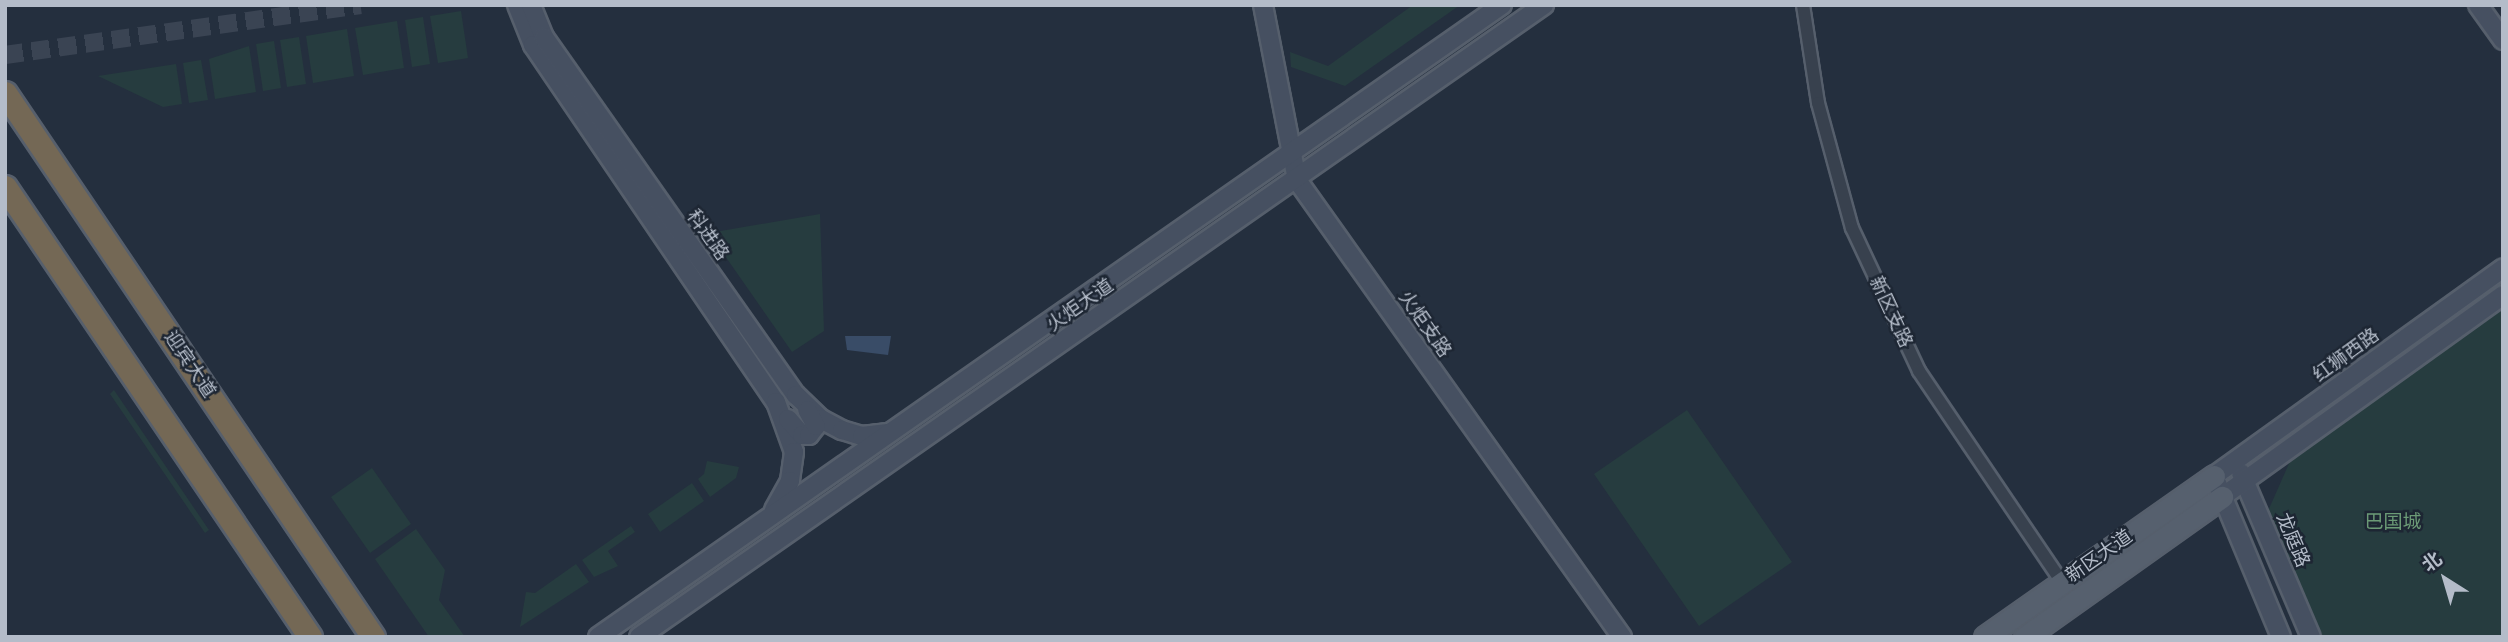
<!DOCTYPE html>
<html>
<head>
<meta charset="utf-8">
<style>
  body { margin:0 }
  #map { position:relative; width:2508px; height:642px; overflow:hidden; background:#242f3e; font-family:"Work Sans","Noto Sans SC",sans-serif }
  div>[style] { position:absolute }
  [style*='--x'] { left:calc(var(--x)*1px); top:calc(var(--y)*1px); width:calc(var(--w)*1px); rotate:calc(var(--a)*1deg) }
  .green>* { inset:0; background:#263c3f }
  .water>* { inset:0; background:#394c67 }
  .secondary-tunnel>* { height:18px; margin-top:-9px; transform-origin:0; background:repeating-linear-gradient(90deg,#3a4453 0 18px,transparent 0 27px) }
  .roads { filter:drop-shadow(2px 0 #565f6c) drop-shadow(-2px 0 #565f6c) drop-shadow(0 2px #565f6c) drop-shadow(0 -2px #565f6c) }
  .street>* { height:12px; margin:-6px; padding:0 6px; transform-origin:6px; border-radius:6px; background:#38414e }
  .secondary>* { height:18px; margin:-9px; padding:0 9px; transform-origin:9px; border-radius:9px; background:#465061 }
  .primary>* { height:21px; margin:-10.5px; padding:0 10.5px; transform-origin:10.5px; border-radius:10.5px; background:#56606e }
  .highway>* { height:23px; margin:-11.5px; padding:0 11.5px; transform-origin:11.5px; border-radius:11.5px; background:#746855 }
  span { translate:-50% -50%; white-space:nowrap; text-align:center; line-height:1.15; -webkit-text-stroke:5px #1d2633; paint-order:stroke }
  .street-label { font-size:19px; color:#b4bcc9 }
  .park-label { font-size:19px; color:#6b9a76 }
  .frame { position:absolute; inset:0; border:7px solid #b4bcc9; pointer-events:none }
  .north { position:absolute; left:2410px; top:544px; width:70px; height:70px; -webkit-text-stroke:5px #1d2633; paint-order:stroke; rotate:323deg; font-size:19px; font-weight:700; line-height:28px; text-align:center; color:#b4bcc9 }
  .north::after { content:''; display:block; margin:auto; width:24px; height:32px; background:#b4bcc9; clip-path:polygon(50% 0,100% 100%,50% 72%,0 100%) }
</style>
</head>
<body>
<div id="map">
  <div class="green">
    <i style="clip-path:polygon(1413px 5px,1460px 5px,1345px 86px,1291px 67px,1290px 52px,1328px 66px)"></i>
    <i style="clip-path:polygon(461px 11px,468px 58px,438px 63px,430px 16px)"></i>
    <i style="clip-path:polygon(423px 17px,430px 64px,412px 67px,405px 20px)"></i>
    <i style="clip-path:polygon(397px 21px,404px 68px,363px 75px,355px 28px)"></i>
    <i style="clip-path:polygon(347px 29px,354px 76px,313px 83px,306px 36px)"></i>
    <i style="clip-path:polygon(299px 37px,306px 84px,287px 87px,280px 40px)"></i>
    <i style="clip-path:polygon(274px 41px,281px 88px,263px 91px,256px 44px)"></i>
    <i style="clip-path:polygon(249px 46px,256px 92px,215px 99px,209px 59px)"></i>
    <i style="clip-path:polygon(201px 60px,208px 100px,189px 103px,183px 63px)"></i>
    <i style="clip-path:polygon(176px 64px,182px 104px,163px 107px,98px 76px)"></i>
    <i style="clip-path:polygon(820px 214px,824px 331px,792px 352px,709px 233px)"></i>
    <i style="clip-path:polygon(2503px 309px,2503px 637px,2322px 637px,2268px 511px,2291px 459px)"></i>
    <i style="clip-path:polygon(114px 390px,209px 530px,205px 533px,110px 394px)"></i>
    <i style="clip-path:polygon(1687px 410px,1792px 562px,1699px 626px,1594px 474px)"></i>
    <i style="clip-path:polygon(707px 461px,739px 467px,736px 478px,710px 497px,698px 479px,704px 474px)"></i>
    <i style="clip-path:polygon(372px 468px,411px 524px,370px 553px,331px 497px)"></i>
    <i style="clip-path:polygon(692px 483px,704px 501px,660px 532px,648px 514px)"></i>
    <i style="clip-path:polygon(631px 526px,635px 532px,608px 551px,618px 566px,594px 577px,582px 560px)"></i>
    <i style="clip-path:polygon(416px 529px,445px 570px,439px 600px,465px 637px,429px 637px,375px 559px)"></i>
    <i style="clip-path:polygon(576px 564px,589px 582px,520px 627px,526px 592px,535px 593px)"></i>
  </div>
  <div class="water">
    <i style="clip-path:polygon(845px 336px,891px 336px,888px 355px,847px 350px)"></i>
  </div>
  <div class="secondary-tunnel">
    <i style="--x:5;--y:55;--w:359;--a:-8"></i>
  </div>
  <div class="roads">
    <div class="street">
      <i style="--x:1803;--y:5;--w:99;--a:81.3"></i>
      <i style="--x:1818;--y:103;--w:130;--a:74.8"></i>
      <i style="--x:1852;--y:228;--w:158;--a:64.9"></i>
      <i style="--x:1919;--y:371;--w:255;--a:55.9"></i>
    </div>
    <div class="secondary">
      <i style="--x:517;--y:5;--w:43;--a:68.2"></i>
      <i style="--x:533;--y:45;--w:432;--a:55.8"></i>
      <i style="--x:776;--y:402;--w:53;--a:70.2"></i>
      <i style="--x:794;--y:452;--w:29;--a:98"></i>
      <i style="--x:790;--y:481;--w:33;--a:119"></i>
      <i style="--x:531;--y:5;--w:35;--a:68"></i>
      <i style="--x:544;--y:37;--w:438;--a:54.9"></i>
      <i style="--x:796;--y:395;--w:35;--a:44"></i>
      <i style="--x:821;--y:419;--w:24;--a:28"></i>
      <i style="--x:842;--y:430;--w:21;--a:17"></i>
      <i style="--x:862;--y:436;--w:26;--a:-7"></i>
      <i style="--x:1263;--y:5;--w:178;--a:79"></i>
      <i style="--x:1297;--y:180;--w:561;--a:54.58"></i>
      <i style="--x:2478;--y:5;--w:43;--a:54.5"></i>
      <i style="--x:788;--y:419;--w:21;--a:49"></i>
      <i style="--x:802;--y:435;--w:7;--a:0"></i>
      <i style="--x:809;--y:435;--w:11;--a:-52"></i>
      <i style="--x:816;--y:426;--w:18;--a:-119"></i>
      <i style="--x:2241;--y:473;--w:178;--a:66.9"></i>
      <i style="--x:2222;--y:497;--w:346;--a:-35.7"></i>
      <i style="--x:598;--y:637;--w:1103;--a:-34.96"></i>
      <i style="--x:639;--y:637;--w:1104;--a:-34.93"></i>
      <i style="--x:2281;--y:637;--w:174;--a:-112.6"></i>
      <i style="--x:2214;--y:476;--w:356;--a:-35.7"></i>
    </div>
    <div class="primary">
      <i style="--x:1985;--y:637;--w:280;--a:-35.1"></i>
      <i style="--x:2025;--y:637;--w:242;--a:-35.4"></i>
    </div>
    <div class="highway">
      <i style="--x:5;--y:93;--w:657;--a:55.92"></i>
      <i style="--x:5;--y:187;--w:544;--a:55.87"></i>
    </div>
  </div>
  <div class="street-label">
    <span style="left:708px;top:235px;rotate:55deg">科进路</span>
    <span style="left:1080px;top:305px;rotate:-35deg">火炬大道</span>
    <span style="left:1891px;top:312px;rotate:65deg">新区支路</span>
    <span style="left:1425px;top:324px;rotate:55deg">火炬支路</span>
    <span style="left:2346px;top:355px;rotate:-36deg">红狮西路</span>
    <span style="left:190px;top:364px;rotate:56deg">迎宾大道</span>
    <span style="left:2293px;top:540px;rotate:67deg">龙庭路</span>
    <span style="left:2099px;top:556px;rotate:-35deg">新区大道</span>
  </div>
  <div class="park-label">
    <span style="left:2393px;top:522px">巴国城</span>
  </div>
  <div class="frame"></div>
  <div class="north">北</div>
</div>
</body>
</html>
